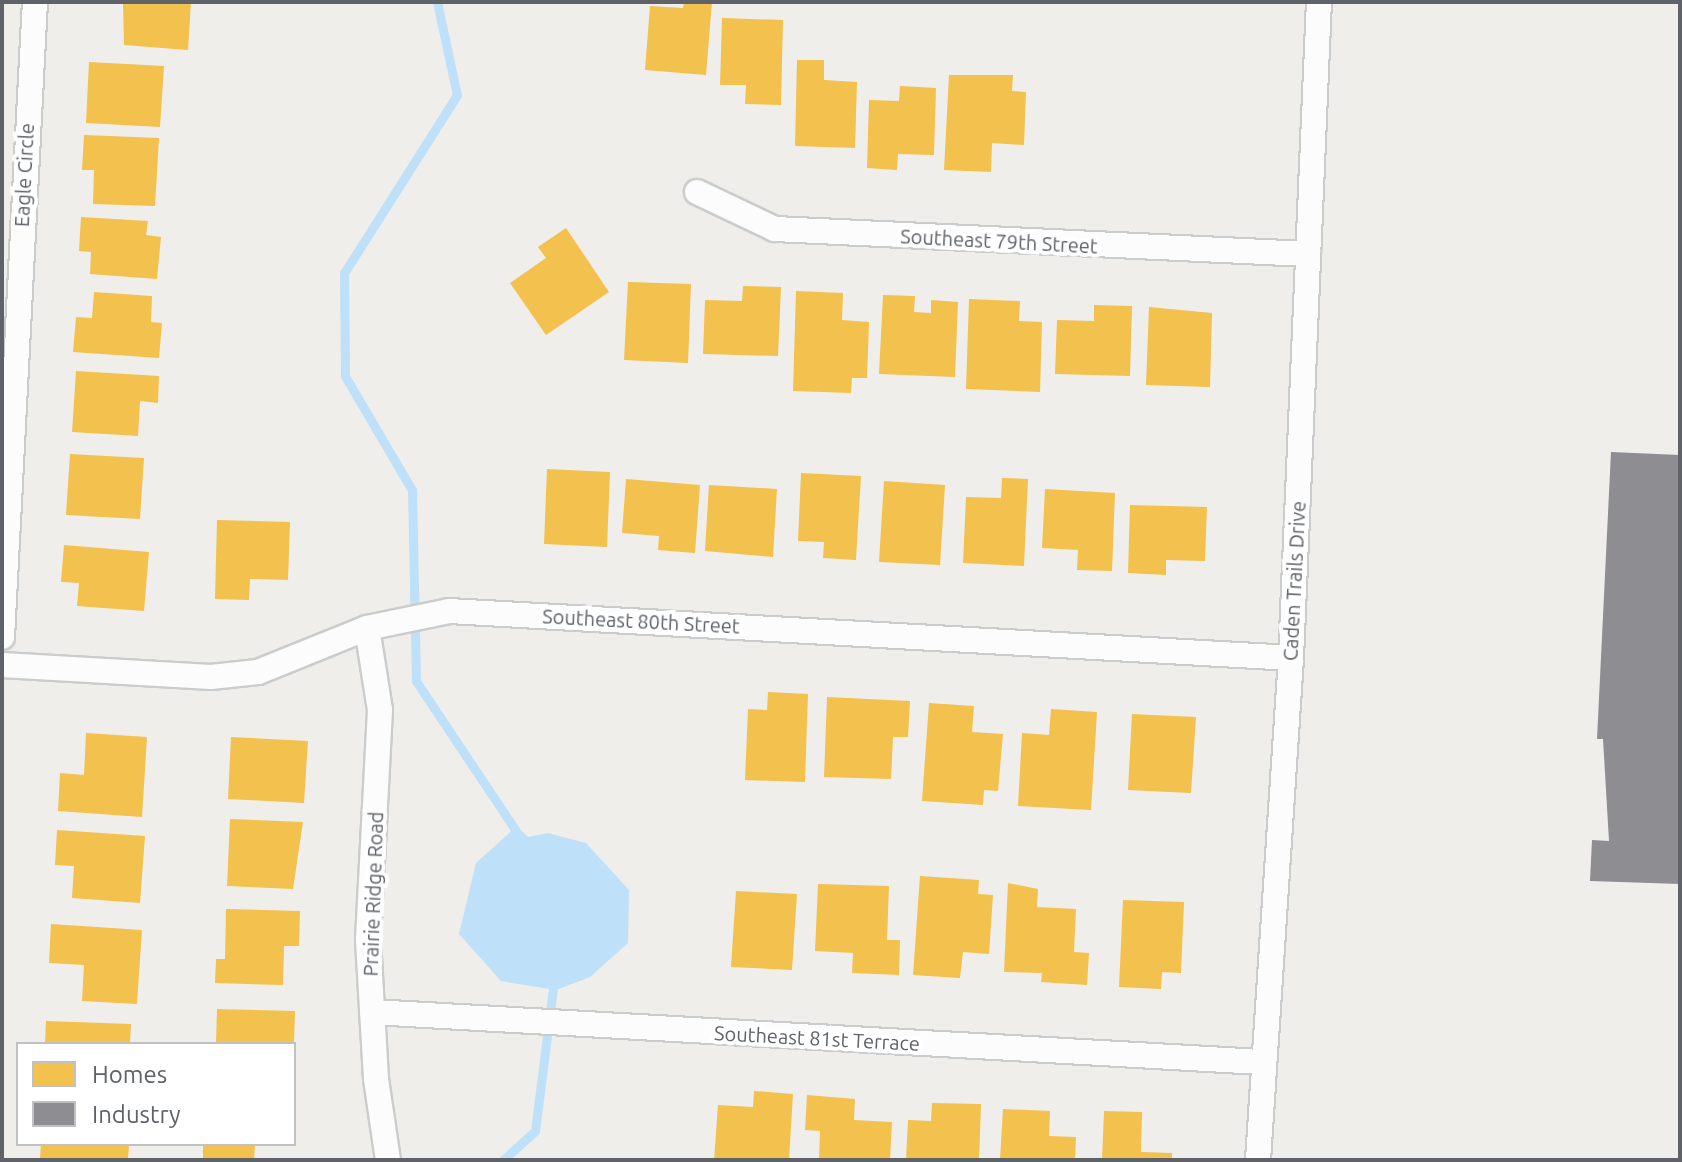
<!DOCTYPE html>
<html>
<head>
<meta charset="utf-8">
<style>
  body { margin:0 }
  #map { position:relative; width:1682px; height:1162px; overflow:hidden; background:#efeeea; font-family:Ubuntu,sans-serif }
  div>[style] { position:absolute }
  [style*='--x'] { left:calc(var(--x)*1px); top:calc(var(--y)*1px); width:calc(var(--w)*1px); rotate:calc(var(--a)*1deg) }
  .water>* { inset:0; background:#bfe0f9 }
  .homes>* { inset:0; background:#f2c14e }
  .industry>* { inset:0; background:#8d8d92 }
  .stream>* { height:9px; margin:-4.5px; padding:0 4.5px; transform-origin:4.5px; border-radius:4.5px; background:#bfe0f9 }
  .roads { filter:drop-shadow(2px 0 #cbcccc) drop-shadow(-2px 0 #cbcccc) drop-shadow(0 2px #cbcccc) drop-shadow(0 -2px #cbcccc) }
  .street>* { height:24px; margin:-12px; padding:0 12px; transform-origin:12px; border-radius:12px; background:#fdfcfc }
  span { translate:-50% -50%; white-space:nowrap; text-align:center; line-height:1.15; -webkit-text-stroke:8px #fff; paint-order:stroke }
  .street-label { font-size:20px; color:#5f6368 }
  .frame { position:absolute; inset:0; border:4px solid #5f6368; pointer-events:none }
  .legend { position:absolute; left:16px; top:1042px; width:280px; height:104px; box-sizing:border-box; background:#fff; border:2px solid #bfc1c3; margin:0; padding:10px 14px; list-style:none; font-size:24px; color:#5f6368 }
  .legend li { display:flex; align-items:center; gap:16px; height:40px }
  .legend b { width:40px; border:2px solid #bfc1c3 }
</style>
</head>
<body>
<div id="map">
  <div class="water">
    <i style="clip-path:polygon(517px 826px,528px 837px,548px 833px,586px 843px,629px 890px,628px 943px,590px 977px,556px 990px,501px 981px,459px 934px,476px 863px)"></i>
  </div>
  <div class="homes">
    <i style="clip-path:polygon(123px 2px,191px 2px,188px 50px,124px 45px)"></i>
    <i style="clip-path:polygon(684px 2px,712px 2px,706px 75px,645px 70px,650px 6px,683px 8px)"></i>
    <i style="clip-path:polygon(722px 18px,783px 20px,781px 105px,745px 104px,746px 85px,720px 85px)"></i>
    <i style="clip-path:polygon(797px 60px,824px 60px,824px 80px,857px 82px,855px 148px,795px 146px)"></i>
    <i style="clip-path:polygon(89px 62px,164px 66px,160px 127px,86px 123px)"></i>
    <i style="clip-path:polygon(949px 75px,1013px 75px,1012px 91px,1026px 92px,1024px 145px,992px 143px,991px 172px,944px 170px)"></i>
    <i style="clip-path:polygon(900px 86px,936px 88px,934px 155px,898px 154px,897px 170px,867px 168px,869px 100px,899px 101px)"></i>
    <i style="clip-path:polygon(84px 135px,159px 138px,155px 206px,93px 204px,94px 170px,82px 170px)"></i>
    <i style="clip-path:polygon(81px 217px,148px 221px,146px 235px,161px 237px,157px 279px,90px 274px,91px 252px,79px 251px)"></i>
    <i style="clip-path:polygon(566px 228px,609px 292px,546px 335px,510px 283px,546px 258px,538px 247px)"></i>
    <i style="clip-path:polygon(628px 282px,691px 284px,688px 363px,624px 360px)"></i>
    <i style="clip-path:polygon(743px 286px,781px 287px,778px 356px,703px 354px,705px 300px,742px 301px)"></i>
    <i style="clip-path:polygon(796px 291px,843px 293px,842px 320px,869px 322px,867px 378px,852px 378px,851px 393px,793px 391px)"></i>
    <i style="clip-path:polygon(94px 292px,152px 296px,151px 322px,162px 323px,159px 358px,73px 352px,76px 317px,92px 318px)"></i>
    <i style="clip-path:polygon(883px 295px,915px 296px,914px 312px,931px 313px,931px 300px,958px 302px,955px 377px,879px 374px)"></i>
    <i style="clip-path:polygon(969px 299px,1020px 301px,1019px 321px,1042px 322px,1040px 392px,966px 389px)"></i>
    <i style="clip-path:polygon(1094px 305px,1132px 306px,1130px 376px,1055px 374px,1057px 320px,1094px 321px)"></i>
    <i style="clip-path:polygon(1149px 307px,1212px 313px,1210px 387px,1146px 385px)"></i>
    <i style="clip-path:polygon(76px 371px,159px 376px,158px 403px,140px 401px,138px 436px,72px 432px)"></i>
    <i style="clip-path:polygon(70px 454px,144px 458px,140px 519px,66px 515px)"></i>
    <i style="clip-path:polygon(547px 469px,610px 472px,607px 547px,544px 544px)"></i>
    <i style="clip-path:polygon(801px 473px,861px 476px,856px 560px,823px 558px,824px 542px,798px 541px)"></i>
    <i style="clip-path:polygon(1002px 478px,1028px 479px,1024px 566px,963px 563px,966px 497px,1001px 498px)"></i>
    <i style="clip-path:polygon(626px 479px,700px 485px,695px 553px,658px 550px,659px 536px,622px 533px)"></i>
    <i style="clip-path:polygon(884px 481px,945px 485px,940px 565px,879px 562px)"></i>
    <i style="clip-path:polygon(709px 485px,777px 489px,773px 557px,705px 551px)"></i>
    <i style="clip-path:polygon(1045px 489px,1115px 493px,1112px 571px,1077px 570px,1078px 550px,1042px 548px)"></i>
    <i style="clip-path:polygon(1130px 505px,1207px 507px,1205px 561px,1166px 560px,1166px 575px,1128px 573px)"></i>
    <i style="clip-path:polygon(217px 520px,290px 522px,288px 580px,250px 579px,249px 600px,215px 599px)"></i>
    <i style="clip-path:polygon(64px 545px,149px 552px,144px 611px,77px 606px,79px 583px,61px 582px)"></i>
    <i style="clip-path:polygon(768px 692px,808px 694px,805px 782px,745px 780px,748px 709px,767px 710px)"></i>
    <i style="clip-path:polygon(827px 697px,910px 701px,908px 737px,893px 737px,891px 779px,824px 777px)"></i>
    <i style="clip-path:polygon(929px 703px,974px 706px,972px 732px,1003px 734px,998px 791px,984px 790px,983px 805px,922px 801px)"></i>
    <i style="clip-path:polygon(1051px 709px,1097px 712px,1091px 810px,1018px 806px,1022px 733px,1049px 735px)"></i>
    <i style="clip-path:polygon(1132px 714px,1196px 717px,1191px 793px,1128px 790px)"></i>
    <i style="clip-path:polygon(86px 733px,147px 737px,142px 817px,58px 811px,60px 773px,84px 775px)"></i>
    <i style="clip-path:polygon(231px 737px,308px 741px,304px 803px,228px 799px)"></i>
    <i style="clip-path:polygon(230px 819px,303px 822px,293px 889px,227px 886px)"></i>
    <i style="clip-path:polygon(57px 830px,145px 836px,140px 903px,72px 898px,74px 866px,55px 865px)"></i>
    <i style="clip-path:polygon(920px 876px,979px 880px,978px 894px,993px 895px,989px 954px,963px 952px,960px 978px,913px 975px)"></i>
    <i style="clip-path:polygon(1008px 883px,1038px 889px,1037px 907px,1076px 909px,1074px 952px,1089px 953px,1087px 985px,1041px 982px,1042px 973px,1004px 972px)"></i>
    <i style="clip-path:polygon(818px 884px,889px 886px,887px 940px,900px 940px,899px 975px,852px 973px,853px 953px,815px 951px)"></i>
    <i style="clip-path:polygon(736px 891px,797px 894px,792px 970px,731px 967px)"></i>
    <i style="clip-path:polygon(1123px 900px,1184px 902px,1181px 973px,1162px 972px,1161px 989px,1119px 987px)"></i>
    <i style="clip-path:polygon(226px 909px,300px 911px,299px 946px,284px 946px,283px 985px,215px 983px,216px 959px,225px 959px)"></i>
    <i style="clip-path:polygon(51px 924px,142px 930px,137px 1004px,82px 1001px,84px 965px,49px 963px)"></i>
    <i style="clip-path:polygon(217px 1009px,295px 1011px,294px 1044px,216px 1044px)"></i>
    <i style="clip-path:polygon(46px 1021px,131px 1024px,130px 1044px,45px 1044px)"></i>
    <i style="clip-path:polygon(754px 1091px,793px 1094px,789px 1160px,714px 1160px,718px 1105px,753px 1107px)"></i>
    <i style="clip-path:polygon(807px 1095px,855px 1099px,854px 1120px,892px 1122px,890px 1160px,819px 1160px,820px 1131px,805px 1130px)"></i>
    <i style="clip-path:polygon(932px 1103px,981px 1104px,979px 1160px,906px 1160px,908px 1120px,931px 1121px)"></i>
    <i style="clip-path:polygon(1003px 1109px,1050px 1111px,1049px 1136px,1076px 1137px,1075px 1160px,1000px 1160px)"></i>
    <i style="clip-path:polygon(1104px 1111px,1142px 1112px,1141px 1152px,1172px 1153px,1172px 1160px,1102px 1160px)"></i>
    <i style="clip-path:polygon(41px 1144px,129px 1144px,128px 1159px,40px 1159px)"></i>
    <i style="clip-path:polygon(203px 1144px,255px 1144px,254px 1160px,203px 1160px)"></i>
  </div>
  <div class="industry">
    <i style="clip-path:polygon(1611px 452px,1680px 455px,1680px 884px,1590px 881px,1592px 840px,1609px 841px,1603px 739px,1597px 739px)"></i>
  </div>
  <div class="stream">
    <i style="--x:437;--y:2;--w:95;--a:77.9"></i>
    <i style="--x:457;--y:95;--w:211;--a:122.4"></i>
    <i style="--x:344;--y:273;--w:103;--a:89.4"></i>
    <i style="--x:345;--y:376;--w:132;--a:59.6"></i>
    <i style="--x:412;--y:490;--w:191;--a:88.8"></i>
    <i style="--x:416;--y:681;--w:187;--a:56.3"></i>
    <i style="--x:503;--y:1160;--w:43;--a:-42.2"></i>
    <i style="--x:535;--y:1131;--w:152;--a:-82.8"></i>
  </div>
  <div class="roads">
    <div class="street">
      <i style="--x:697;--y:192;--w:86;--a:25.4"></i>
      <i style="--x:775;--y:229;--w:534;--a:2.69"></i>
      <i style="--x:367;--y:628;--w:83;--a:81"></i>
      <i style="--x:380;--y:710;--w:230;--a:93"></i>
      <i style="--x:368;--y:940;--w:139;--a:86.7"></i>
      <i style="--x:376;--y:1079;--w:82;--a:81.6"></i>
      <i style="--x:2;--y:637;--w:636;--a:-87.03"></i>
      <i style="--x:2;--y:665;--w:209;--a:3.3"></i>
      <i style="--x:211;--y:677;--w:47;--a:-6.1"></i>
      <i style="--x:258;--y:672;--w:118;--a:-22"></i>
      <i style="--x:367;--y:628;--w:84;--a:-11.7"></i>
      <i style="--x:449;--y:611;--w:843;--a:3.19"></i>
      <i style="--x:372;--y:1012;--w:891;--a:3.22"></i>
      <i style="--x:1258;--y:1160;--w:503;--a:-86.24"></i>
      <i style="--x:1291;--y:658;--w:657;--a:-87.56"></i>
    </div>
  </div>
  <div class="street-label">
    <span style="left:24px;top:175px;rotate:-87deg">Eagle Circle</span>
    <span style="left:999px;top:241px;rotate:3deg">Southeast 79th Street</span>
    <span style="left:1294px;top:581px;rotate:-87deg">Caden Trails Drive</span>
    <span style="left:641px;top:621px;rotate:3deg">Southeast 80th Street</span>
    <span style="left:373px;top:894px;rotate:-88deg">Prairie Ridge Road</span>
    <span style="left:817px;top:1038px;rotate:3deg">Southeast 81st Terrace</span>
  </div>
  <div class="frame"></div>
  <ul class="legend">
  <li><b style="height:22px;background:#f2c14e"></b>Homes</li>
  <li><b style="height:22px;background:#8d8d92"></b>Industry</li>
  </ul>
</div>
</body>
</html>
